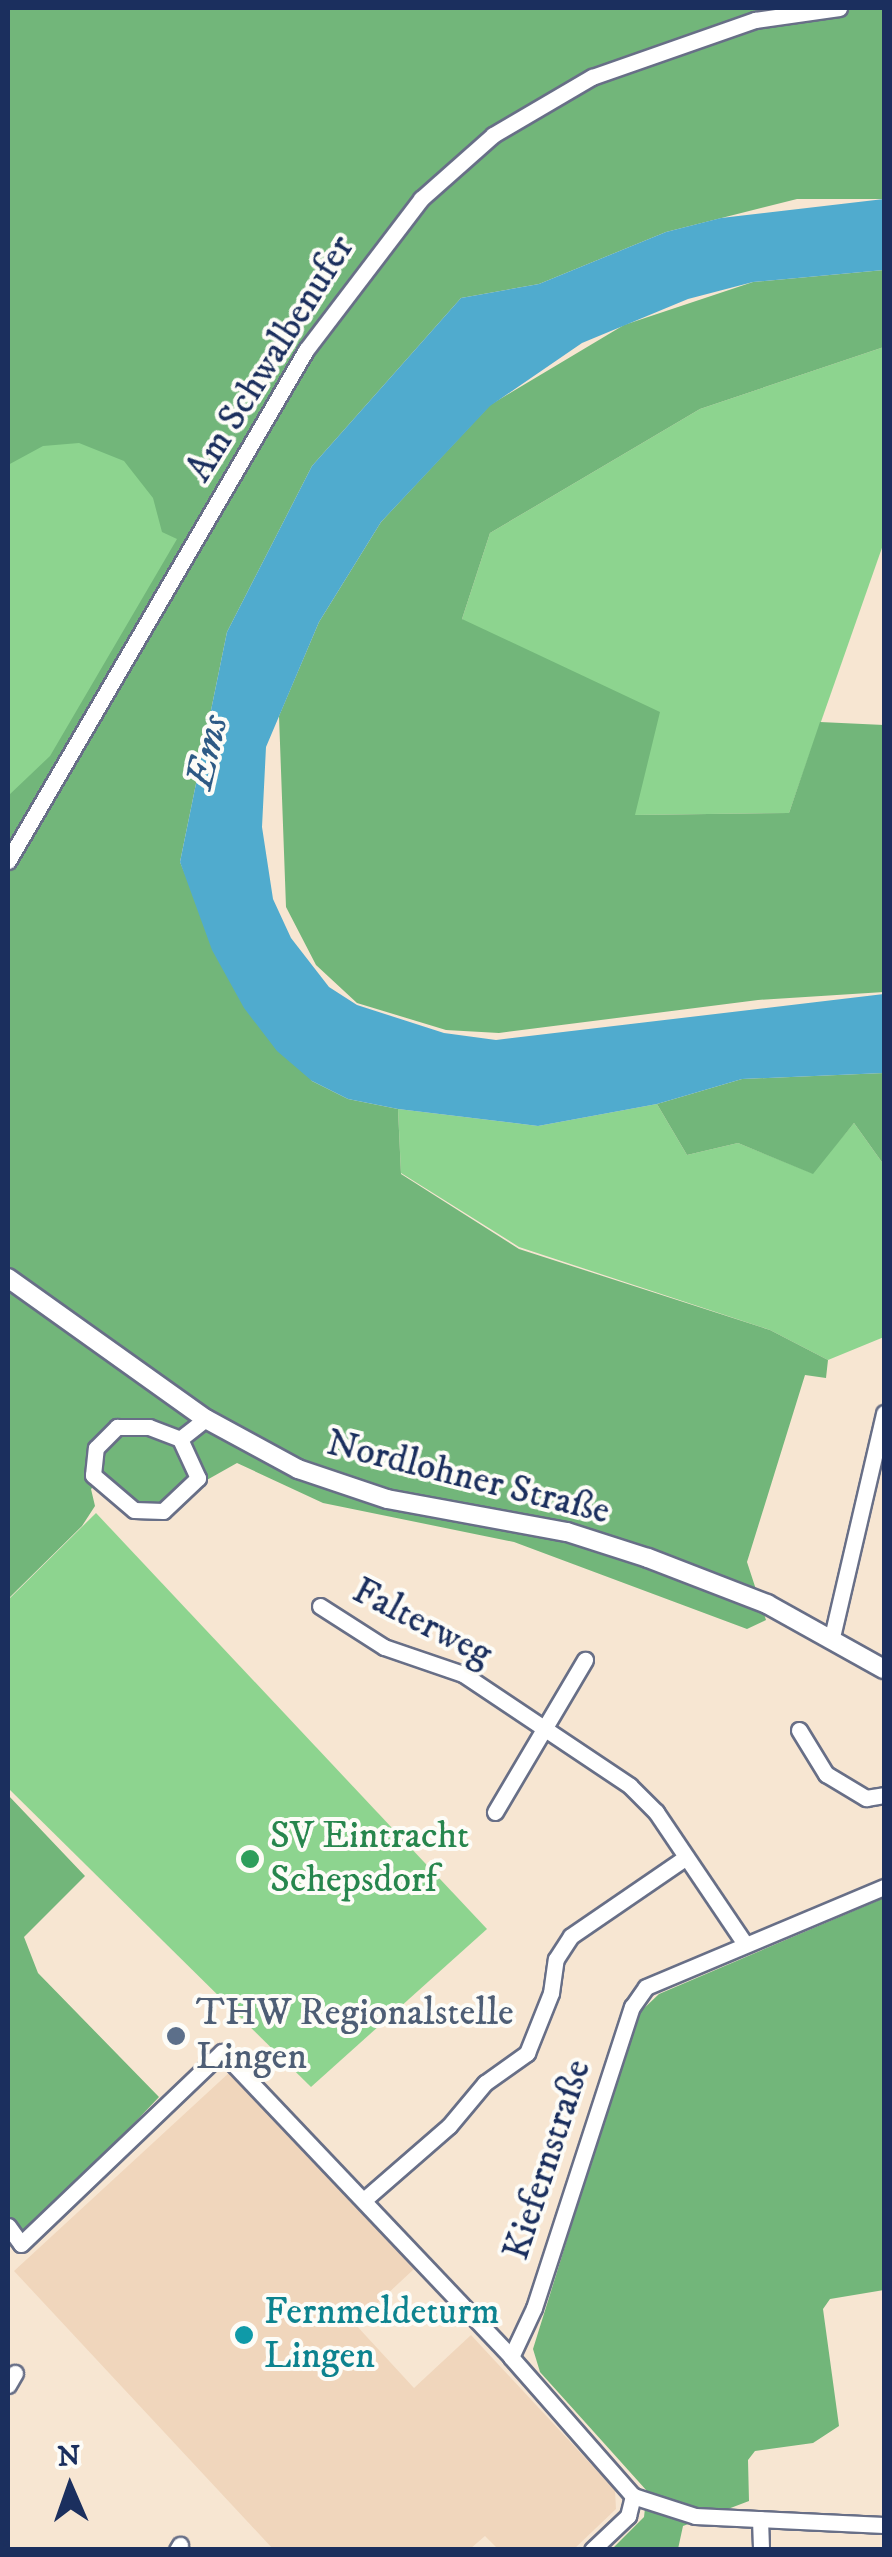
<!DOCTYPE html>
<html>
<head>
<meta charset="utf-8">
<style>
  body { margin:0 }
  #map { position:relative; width:892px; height:2557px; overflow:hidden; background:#f7e6d2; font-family:"IM FELL DW Pica",serif }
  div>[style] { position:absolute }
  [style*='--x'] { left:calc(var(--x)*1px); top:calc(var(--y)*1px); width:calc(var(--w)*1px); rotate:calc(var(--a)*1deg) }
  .built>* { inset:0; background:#f0d6bc }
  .green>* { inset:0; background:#8dd48f }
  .forest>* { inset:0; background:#72b67a }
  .water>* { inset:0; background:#50abce }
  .roads { filter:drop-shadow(2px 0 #686f87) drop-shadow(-2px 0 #686f87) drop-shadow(0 2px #686f87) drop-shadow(0 -2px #686f87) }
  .minor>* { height:15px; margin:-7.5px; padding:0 7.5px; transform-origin:7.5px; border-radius:7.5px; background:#fff }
  .tertiary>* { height:18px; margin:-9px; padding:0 9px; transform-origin:9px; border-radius:9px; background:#fff }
  .dots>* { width:28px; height:28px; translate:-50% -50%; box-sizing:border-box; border:5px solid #fdfcf7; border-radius:50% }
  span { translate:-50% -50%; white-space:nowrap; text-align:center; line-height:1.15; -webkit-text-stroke:8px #fdfcf7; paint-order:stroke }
  .street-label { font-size:38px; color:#1b2f5e }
  .leisure-label { font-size:38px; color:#27864d }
  .left { translate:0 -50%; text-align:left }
  .service-label { font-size:38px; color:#4e5e75 }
  .culture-label { font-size:38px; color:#0d838f }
  .water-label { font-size:40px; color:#2e5a85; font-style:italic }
  .frame { position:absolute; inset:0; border:10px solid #1b2f5e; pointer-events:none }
  .north { position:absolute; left:20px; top:2437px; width:100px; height:100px; -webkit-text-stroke:8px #fdfcf7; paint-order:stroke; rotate:358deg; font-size:28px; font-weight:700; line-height:40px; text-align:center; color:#1b2f5e }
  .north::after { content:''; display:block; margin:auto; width:35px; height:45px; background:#1b2f5e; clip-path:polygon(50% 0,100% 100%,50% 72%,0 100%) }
</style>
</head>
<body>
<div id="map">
  <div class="built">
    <i style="clip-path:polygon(231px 2071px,414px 2269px,355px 2324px,414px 2388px,471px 2335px,615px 2490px,616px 2509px,574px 2549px,498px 2549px,485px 2536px,470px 2549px,273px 2549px,14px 2271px)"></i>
  </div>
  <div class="green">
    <i style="clip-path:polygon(884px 347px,884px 542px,789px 813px,634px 815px,462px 619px,490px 533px,700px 409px)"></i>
    <i style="clip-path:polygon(8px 379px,245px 429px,8px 846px)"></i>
    <i style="clip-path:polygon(657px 1104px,687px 1155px,738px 1143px,812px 1173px,854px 1123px,884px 1165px,884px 1337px,828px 1360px,770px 1330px,519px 1247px,401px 1173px,398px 1109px,538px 1126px)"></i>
    <i style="clip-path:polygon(96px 1513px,487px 1929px,311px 2087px,8px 1788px,8px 1600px)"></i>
  </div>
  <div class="forest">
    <i style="clip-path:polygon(8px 8px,884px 8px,884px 199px,797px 199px,666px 232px,539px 284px,461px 298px,312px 466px,227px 632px,180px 862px,197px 902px,312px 1081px,348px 1099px,398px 1109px,401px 1174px,519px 1249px,770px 1330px,828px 1360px,826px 1378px,805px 1375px,747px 1562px,766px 1620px,747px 1629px,514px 1542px,323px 1503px,237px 1463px,150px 1512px,98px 1482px,91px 1489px,95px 1506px,82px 1526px,8px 1599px,8px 796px,50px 756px,177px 539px,162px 532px,153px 498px,124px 461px,79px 443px,43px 446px,8px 465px)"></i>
    <i style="clip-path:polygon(884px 270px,884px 347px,700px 409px,490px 533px,462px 619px,660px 712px,635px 815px,789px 813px,820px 722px,884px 725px,884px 992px,758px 1000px,499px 1033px,446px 1030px,357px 1003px,316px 965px,286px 907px,279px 716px,319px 622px,381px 522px,490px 405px,624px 325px,753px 282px)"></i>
    <i style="clip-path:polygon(884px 1073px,884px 1165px,854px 1123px,813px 1174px,738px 1143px,687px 1155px,657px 1104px,742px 1079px)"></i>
    <i style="clip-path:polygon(8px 1795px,85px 1876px,24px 1937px,38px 1973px,159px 2097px,21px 2242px,8px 2225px)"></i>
    <i style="clip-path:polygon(884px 1898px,884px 2290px,830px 2299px,823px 2309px,839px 2426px,813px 2443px,755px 2451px,748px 2460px,749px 2501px,683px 2526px,678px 2549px,612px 2549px,644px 2517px,647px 2491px,540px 2372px,533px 2349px,637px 2015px,659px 1994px)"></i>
  </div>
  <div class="water">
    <i style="clip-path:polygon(884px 199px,884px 270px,753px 282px,688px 299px,582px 343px,490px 406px,381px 522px,319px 622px,266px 747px,262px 827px,273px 899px,291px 938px,329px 987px,357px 1005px,444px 1033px,496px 1040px,884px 994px,884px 1073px,742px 1079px,657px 1104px,538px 1126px,398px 1109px,348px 1099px,312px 1081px,277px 1051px,244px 1008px,212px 950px,180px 862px,227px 632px,312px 466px,461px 298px,539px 284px,666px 232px,721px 218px)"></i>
  </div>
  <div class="roads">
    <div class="minor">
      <i style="--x:8;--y:861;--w:592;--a:-59.75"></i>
      <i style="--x:306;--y:350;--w:190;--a:-52.7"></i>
      <i style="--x:421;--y:199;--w:96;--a:-41.6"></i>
      <i style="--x:493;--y:135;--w:115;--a:-30.4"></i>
      <i style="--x:592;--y:77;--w:173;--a:-19.3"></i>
      <i style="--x:755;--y:20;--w:85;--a:-8.1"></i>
      <i style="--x:180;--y:1439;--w:43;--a:65.2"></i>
      <i style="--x:198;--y:1478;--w:48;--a:136.7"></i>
      <i style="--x:163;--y:1511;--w:29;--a:-178"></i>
      <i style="--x:134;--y:1510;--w:54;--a:-139.5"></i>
      <i style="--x:93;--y:1475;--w:27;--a:-84"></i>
      <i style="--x:96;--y:1448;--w:30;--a:-45"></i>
      <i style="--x:117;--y:1427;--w:32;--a:0"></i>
      <i style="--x:149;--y:1427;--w:33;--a:21"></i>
      <i style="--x:180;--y:1439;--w:33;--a:-38"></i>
      <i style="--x:320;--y:1606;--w:76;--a:32.6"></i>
      <i style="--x:384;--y:1647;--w:83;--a:18.9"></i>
      <i style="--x:463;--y:1674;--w:201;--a:33.8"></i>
      <i style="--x:630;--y:1786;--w:37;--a:45"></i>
      <i style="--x:656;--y:1812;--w:159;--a:56"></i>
      <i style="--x:832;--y:1637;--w:230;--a:-76.9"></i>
      <i style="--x:799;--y:1730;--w:52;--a:58.5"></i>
      <i style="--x:826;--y:1774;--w:47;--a:31"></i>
      <i style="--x:866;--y:1798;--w:18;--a:-9"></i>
      <i style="--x:495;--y:1812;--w:177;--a:-59.4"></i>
      <i style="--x:365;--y:2199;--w:111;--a:-41"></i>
      <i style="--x:449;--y:2126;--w:56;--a:-50.1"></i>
      <i style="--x:485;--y:2083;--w:52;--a:-35.5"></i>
      <i style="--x:527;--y:2053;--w:65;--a:-68.2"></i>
      <i style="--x:551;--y:1993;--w:34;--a:-82"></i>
      <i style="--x:556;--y:1959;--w:27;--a:-57"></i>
      <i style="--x:571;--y:1936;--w:138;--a:-34.4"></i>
      <i style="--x:8;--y:2226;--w:22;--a:54"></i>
      <i style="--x:21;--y:2244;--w:278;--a:-43.7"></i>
      <i style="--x:222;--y:2052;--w:420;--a:46.5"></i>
      <i style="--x:8;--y:2385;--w:14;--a:-60"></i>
      <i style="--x:633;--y:2496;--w:65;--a:17.9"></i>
      <i style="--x:695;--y:2516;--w:189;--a:2.7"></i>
      <i style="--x:760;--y:2519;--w:31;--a:88"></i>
      <i style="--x:177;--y:2550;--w:6;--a:-59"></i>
      <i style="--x:592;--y:2550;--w:50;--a:-43.4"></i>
      <i style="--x:628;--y:2516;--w:21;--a:-76"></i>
      <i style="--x:633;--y:2496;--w:185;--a:-131.3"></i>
      <i style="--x:511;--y:2357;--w:54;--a:-64.9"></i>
      <i style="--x:534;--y:2308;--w:317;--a:-72"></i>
      <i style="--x:632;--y:2007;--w:24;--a:-55"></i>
      <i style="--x:646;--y:1987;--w:258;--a:-22.8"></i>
    </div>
    <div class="tertiary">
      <i style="--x:8;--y:1278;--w:243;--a:35.5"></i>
      <i style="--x:206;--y:1419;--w:105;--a:28.5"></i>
      <i style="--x:298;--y:1469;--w:94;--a:18.6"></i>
      <i style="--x:387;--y:1499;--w:183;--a:10.4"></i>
      <i style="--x:567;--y:1532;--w:85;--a:17.8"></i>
      <i style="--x:648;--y:1558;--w:128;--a:21.1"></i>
      <i style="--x:767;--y:1604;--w:134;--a:29.1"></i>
    </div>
  </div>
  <div class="dots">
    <i style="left:250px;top:1859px;background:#2e9e5b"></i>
    <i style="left:176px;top:2036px;background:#5c6f8a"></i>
    <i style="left:244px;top:2335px;background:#0f9aa8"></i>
  </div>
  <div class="street-label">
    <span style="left:271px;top:359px;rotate:-58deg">Am Schwalbenufer</span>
    <span style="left:468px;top:1478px;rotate:14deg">Nordlohner Straße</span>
    <span style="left:422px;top:1623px;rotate:27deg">Falterweg</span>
    <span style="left:548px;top:2160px;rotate:-72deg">Kiefernstraße</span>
  </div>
  <div class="leisure-label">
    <span class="left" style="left:270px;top:1859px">SV Eintracht<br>Schepsdorf</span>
  </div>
  <div class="service-label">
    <span class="left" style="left:196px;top:2036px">THW Regionalstelle<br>Lingen</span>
  </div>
  <div class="culture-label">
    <span class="left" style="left:264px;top:2335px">Fernmeldeturm<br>Lingen</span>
  </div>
  <div class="water-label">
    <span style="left:208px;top:752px;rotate:-77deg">Ems</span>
  </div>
  <div class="frame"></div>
  <div class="north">N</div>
</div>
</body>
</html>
